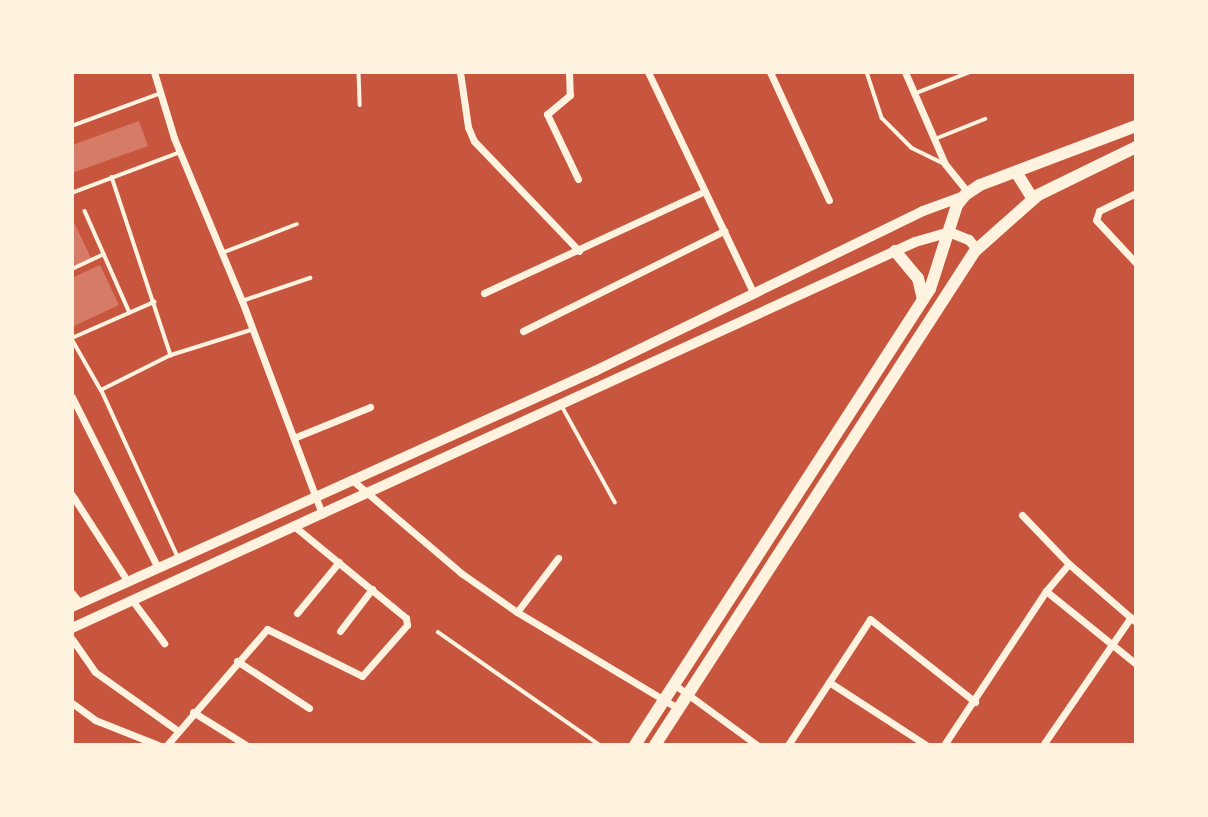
<!DOCTYPE html>
<html>
<head>
<meta charset="utf-8">
<style>
  body { margin:0 }
  #map { position:relative; width:1208px; height:817px; overflow:hidden; background:#c8553d; font-family:Barlow,sans-serif }
  div>[style] { position:absolute }
  [style*='--x'] { left:calc(var(--x)*1px); top:calc(var(--y)*1px); width:calc(var(--w)*1px); rotate:calc(var(--a)*1deg) }
  .building>* { inset:0; background:#d67c66 }
  .service>* { height:3.5px; margin:-1.75px; padding:0 1.75px; transform-origin:1.75px; border-radius:1.75px; background:#fff3e0 }
  .minor>* { height:7px; margin:-3.5px; padding:0 3.5px; transform-origin:3.5px; border-radius:3.5px; background:#fff3e0 }
  .tertiary>* { height:10px; margin:-5px; padding:0 5px; transform-origin:5px; border-radius:5px; background:#fff3e0 }
  .primary>* { height:12px; margin:-6px; padding:0 6px; transform-origin:6px; border-radius:6px; background:#fff3e0 }
  span { translate:-50% -50%; white-space:nowrap; text-align:center; line-height:1.15; -webkit-text-stroke:6px #fff3e0; paint-order:stroke }
  .frame { position:absolute; inset:0; border:74px solid #fff3e0; pointer-events:none }
</style>
</head>
<body>
<div id="map">
  <div class="building">
    <i style="clip-path:polygon(139px 121px,148px 146px,72px 173px,72px 145px)"></i>
    <i style="clip-path:polygon(72px 218px,91px 258px,72px 267px)"></i>
    <i style="clip-path:polygon(100px 265px,119px 305px,72px 327px,72px 278px)"></i>
  </div>
  <div class="service">
    <i style="--x:359;--y:72;--w:33;--a:88"></i>
    <i style="--x:867;--y:72;--w:48;--a:71.9"></i>
    <i style="--x:882;--y:118;--w:42;--a:45"></i>
    <i style="--x:912;--y:148;--w:34;--a:26"></i>
    <i style="--x:914;--y:94;--w:60;--a:-21.4"></i>
    <i style="--x:72;--y:126;--w:95;--a:-20.3"></i>
    <i style="--x:935;--y:139;--w:54;--a:-21.8"></i>
    <i style="--x:112;--y:177;--w:188;--a:71.7"></i>
    <i style="--x:72;--y:193;--w:113;--a:-20.7"></i>
    <i style="--x:85;--y:211;--w:111;--a:66.2"></i>
    <i style="--x:222;--y:253;--w:80;--a:-21.1"></i>
    <i style="--x:72;--y:269;--w:35;--a:-25"></i>
    <i style="--x:242;--y:301;--w:72;--a:-18.7"></i>
    <i style="--x:72;--y:338;--w:90;--a:-23.7"></i>
    <i style="--x:72;--y:339;--w:59;--a:60.4"></i>
    <i style="--x:562;--y:406;--w:110;--a:61.1"></i>
    <i style="--x:177;--y:556;--w:183;--a:-114.6"></i>
    <i style="--x:101;--y:390;--w:78;--a:-26.6"></i>
    <i style="--x:171;--y:355;--w:84;--a:-17.4"></i>
    <i style="--x:438;--y:632;--w:198;--a:34.9"></i>
  </div>
  <div class="minor">
    <i style="--x:154;--y:72;--w:69;--a:73.1"></i>
    <i style="--x:174;--y:138;--w:177;--a:67.4"></i>
    <i style="--x:242;--y:301;--w:228;--a:69.4"></i>
    <i style="--x:460;--y:72;--w:56;--a:81.7"></i>
    <i style="--x:468;--y:127;--w:15;--a:67"></i>
    <i style="--x:474;--y:141;--w:152;--a:46.3"></i>
    <i style="--x:569;--y:72;--w:23;--a:88"></i>
    <i style="--x:570;--y:95;--w:30;--a:140"></i>
    <i style="--x:547;--y:114;--w:72;--a:64.5"></i>
    <i style="--x:648;--y:72;--w:244;--a:64.5"></i>
    <i style="--x:770;--y:72;--w:141;--a:65.3"></i>
    <i style="--x:905;--y:72;--w:100;--a:66.5"></i>
    <i style="--x:945;--y:164;--w:36;--a:51"></i>
    <i style="--x:1136;--y:193;--w:41;--a:154.1"></i>
    <i style="--x:1099;--y:211;--w:9;--a:108"></i>
    <i style="--x:1096;--y:220;--w:59;--a:47.1"></i>
    <i style="--x:484;--y:293;--w:243;--a:-24.8"></i>
    <i style="--x:523;--y:331;--w:225;--a:-26.5"></i>
    <i style="--x:72;--y:397;--w:191;--a:63.3"></i>
    <i style="--x:296;--y:437;--w:80;--a:-22.1"></i>
    <i style="--x:351;--y:479;--w:145;--a:40.5"></i>
    <i style="--x:461;--y:573;--w:68;--a:34.9"></i>
    <i style="--x:517;--y:612;--w:189;--a:30.9"></i>
    <i style="--x:72;--y:495;--w:103;--a:57.2"></i>
    <i style="--x:1022;--y:515;--w:68;--a:46.2"></i>
    <i style="--x:1069;--y:564;--w:89;--a:40.9"></i>
    <i style="--x:1046;--y:591;--w:116;--a:39"></i>
    <i style="--x:72;--y:593;--w:13;--a:51"></i>
    <i style="--x:132;--y:600;--w:54;--a:53.3"></i>
    <i style="--x:517;--y:612;--w:68;--a:-52.8"></i>
    <i style="--x:297;--y:613;--w:66;--a:-50.5"></i>
    <i style="--x:340;--y:631;--w:53;--a:-52.7"></i>
    <i style="--x:72;--y:639;--w:40;--a:55.1"></i>
    <i style="--x:95;--y:672;--w:100;--a:35.3"></i>
    <i style="--x:237;--y:661;--w:86;--a:33.1"></i>
    <i style="--x:829;--y:682;--w:116;--a:33"></i>
    <i style="--x:675;--y:685;--w:102;--a:36.2"></i>
    <i style="--x:72;--y:703;--w:29;--a:36"></i>
    <i style="--x:95;--y:720;--w:68;--a:21.6"></i>
    <i style="--x:193;--y:712;--w:62;--a:31.9"></i>
    <i style="--x:167;--y:745;--w:153;--a:-49.2"></i>
    <i style="--x:267;--y:629;--w:106;--a:26.3"></i>
    <i style="--x:362;--y:676;--w:68;--a:-48.6"></i>
    <i style="--x:407;--y:625;--w:7;--a:-98"></i>
    <i style="--x:406;--y:618;--w:145;--a:-140.6"></i>
    <i style="--x:788;--y:745;--w:150;--a:-56.9"></i>
    <i style="--x:870;--y:619;--w:134;--a:38.3"></i>
    <i style="--x:944;--y:745;--w:185;--a:-56.5"></i>
    <i style="--x:1046;--y:591;--w:35;--a:-50"></i>
    <i style="--x:1043;--y:745;--w:155;--a:-55.5"></i>
  </div>
  <div class="tertiary">
    <i style="--x:72;--y:607;--w:574;--a:-24.29"></i>
    <i style="--x:595;--y:371;--w:365;--a:-26"></i>
    <i style="--x:923;--y:211;--w:44;--a:-20.1"></i>
    <i style="--x:72;--y:628;--w:927;--a:-24.6"></i>
    <i style="--x:915;--y:242;--w:35;--a:-16"></i>
    <i style="--x:949;--y:232;--w:22;--a:22"></i>
    <i style="--x:969;--y:240;--w:12;--a:48"></i>
  </div>
  <div class="primary">
    <i style="--x:1016;--y:172;--w:32;--a:58"></i>
    <i style="--x:895;--y:251;--w:35;--a:50"></i>
    <i style="--x:918;--y:278;--w:22;--a:77"></i>
    <i style="--x:635;--y:745;--w:543;--a:-57.1"></i>
    <i style="--x:930;--y:289;--w:88;--a:-72.2"></i>
    <i style="--x:957;--y:205;--w:13;--a:-51"></i>
    <i style="--x:965;--y:195;--w:18;--a:-34"></i>
    <i style="--x:980;--y:185;--w:167;--a:-20.7"></i>
    <i style="--x:655;--y:745;--w:589;--a:-57.07"></i>
    <i style="--x:975;--y:251;--w:84;--a:-41.6"></i>
    <i style="--x:1038;--y:195;--w:109;--a:-26.1"></i>
  </div>
  <div class="frame"></div>
</div>
</body>
</html>
